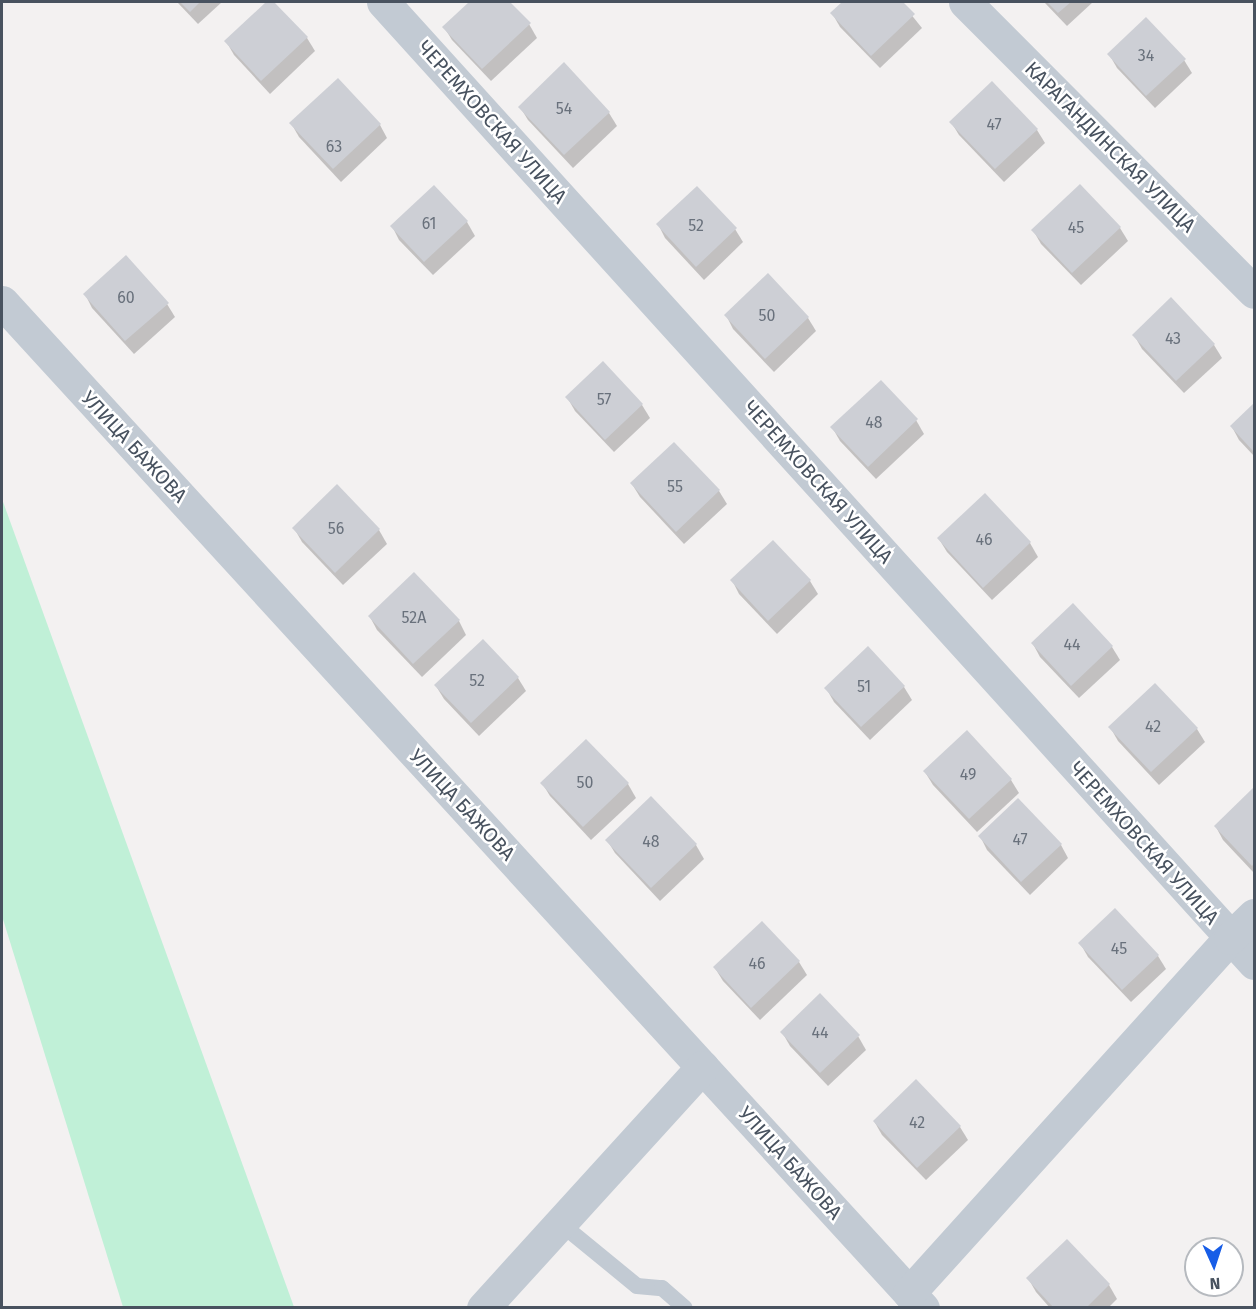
<!DOCTYPE html>
<html>
<head>
<meta charset="utf-8">
<style>
  body { margin:0 }
  #map { position:relative; width:1256px; height:1309px; overflow:hidden; background:#f3f1f1; font-family:"Fira Sans",sans-serif }
  div>[style] { position:absolute }
  [style*='--x'] { left:calc(var(--x)*1px); top:calc(var(--y)*1px); width:calc(var(--w)*1px); rotate:calc(var(--a)*1deg) }
  .green>* { inset:0; background:#c0f0d7 }
  .shadow>* { inset:0; background:#0003 }
  .building>* { inset:0; background:#cdcfd5 }
  .lane>* { height:16px; margin:-8px; padding:0 8px; transform-origin:8px; border-radius:8px; background:#c2cad3 }
  .street>* { height:33px; margin:-16.5px; padding:0 16.5px; transform-origin:16.5px; border-radius:16.5px; background:#c2cad3 }
  span { translate:-50% -50%; white-space:nowrap; text-align:center; line-height:1.15; -webkit-text-stroke:5px #fff; paint-order:stroke }
  .number-label { font-size:16px; color:#69717c }
  .number-label span { -webkit-text-stroke-width:0 }
  .street-label { font-size:20px; color:#48525f }
  .frame { position:absolute; inset:0; border:3px solid #48525f; pointer-events:none }
  .north { position:absolute; left:1184px; top:1237px; width:60px; height:60px; box-sizing:border-box; background:#fff; border:2px solid #b6babf; border-radius:50%; rotate:177deg; font-size:16px; font-weight:700; line-height:24px; text-align:center; color:#48525f }
  .north::after { content:''; display:block; margin:auto; width:21px; height:27px; background:#175de7; clip-path:polygon(50% 0,100% 100%,50% 72%,0 100%) }
</style>
</head>
<body>
<div id="map">
  <div class="green">
    <i style="clip-path:polygon(2px 499px,294px 1307px,123px 1307px,2px 916px)"></i>
  </div>
  <div class="shadow">
    <i style="clip-path:polygon(177px 2px,222px 2px,198px 24px)"></i>
    <i style="clip-path:polygon(268px 2px,272px 2px,307px 38px,315px 51px,270px 94px,234px 55px,226px 41px)"></i>
    <i style="clip-path:polygon(471px 2px,508px 2px,529px 24px,537px 38px,491px 81px,452px 40px,444px 27px)"></i>
    <i style="clip-path:polygon(844px 2px,901px 2px,922px 28px,880px 68px,840px 27px,832px 13px)"></i>
    <i style="clip-path:polygon(1044px 2px,1093px 2px,1067px 26px)"></i>
    <i style="clip-path:polygon(1109px 54px,1184px 60px,1192px 73px,1155px 108px,1117px 68px)"></i>
    <i style="clip-path:polygon(520px 107px,609px 113px,617px 126px,573px 168px,528px 120px)"></i>
    <i style="clip-path:polygon(951px 122px,1037px 130px,1045px 143px,1004px 182px,959px 135px)"></i>
    <i style="clip-path:polygon(291px 123px,380px 125px,387px 138px,341px 182px,299px 137px)"></i>
    <i style="clip-path:polygon(434px 187px,467px 222px,475px 236px,433px 275px,399px 240px,392px 226px)"></i>
    <i style="clip-path:polygon(658px 224px,735px 229px,743px 242px,704px 280px,665px 238px)"></i>
    <i style="clip-path:polygon(1120px 228px,1128px 241px,1081px 285px,1041px 244px,1033px 230px)"></i>
    <i style="clip-path:polygon(85px 294px,167px 304px,175px 317px,134px 354px,92px 308px)"></i>
    <i style="clip-path:polygon(726px 315px,808px 318px,816px 331px,774px 372px,733px 329px)"></i>
    <i style="clip-path:polygon(1134px 335px,1214px 345px,1222px 358px,1184px 393px,1142px 349px)"></i>
    <i style="clip-path:polygon(603px 363px,642px 405px,650px 418px,614px 452px,575px 411px,567px 397px)"></i>
    <i style="clip-path:polygon(1254px 405px,1254px 456px,1239px 440px,1232px 427px)"></i>
    <i style="clip-path:polygon(916px 420px,924px 434px,876px 479px,840px 441px,832px 427px)"></i>
    <i style="clip-path:polygon(632px 484px,719px 491px,727px 504px,684px 544px,640px 497px)"></i>
    <i style="clip-path:polygon(337px 487px,379px 530px,387px 544px,343px 585px,302px 542px,294px 528px)"></i>
    <i style="clip-path:polygon(985px 496px,1030px 543px,1038px 557px,992px 600px,947px 552px,939px 539px)"></i>
    <i style="clip-path:polygon(732px 580px,810px 581px,818px 594px,777px 634px,739px 594px)"></i>
    <i style="clip-path:polygon(370px 617px,459px 621px,466px 635px,422px 677px,377px 630px)"></i>
    <i style="clip-path:polygon(483px 641px,518px 678px,526px 691px,479px 736px,444px 699px,436px 686px)"></i>
    <i style="clip-path:polygon(1033px 644px,1112px 647px,1120px 660px,1079px 698px,1040px 657px)"></i>
    <i style="clip-path:polygon(904px 687px,912px 700px,870px 740px,834px 702px,826px 688px)"></i>
    <i style="clip-path:polygon(1110px 727px,1197px 729px,1205px 742px,1159px 785px,1118px 741px)"></i>
    <i style="clip-path:polygon(925px 772px,1011px 780px,1019px 793px,977px 832px,933px 785px)"></i>
    <i style="clip-path:polygon(542px 783px,628px 784px,636px 798px,591px 840px,550px 796px)"></i>
    <i style="clip-path:polygon(1254px 790px,1254px 873px,1223px 840px,1216px 827px)"></i>
    <i style="clip-path:polygon(651px 798px,696px 845px,704px 859px,660px 901px,615px 853px,607px 840px)"></i>
    <i style="clip-path:polygon(980px 836px,1061px 845px,1068px 858px,1030px 895px,987px 850px)"></i>
    <i style="clip-path:polygon(1080px 943px,1158px 956px,1166px 969px,1131px 1002px,1088px 957px)"></i>
    <i style="clip-path:polygon(799px 962px,807px 975px,760px 1020px,723px 981px,715px 968px)"></i>
    <i style="clip-path:polygon(782px 1032px,858px 1036px,866px 1050px,828px 1086px,790px 1046px)"></i>
    <i style="clip-path:polygon(874px 1121px,960px 1127px,968px 1140px,926px 1180px,882px 1135px)"></i>
    <i style="clip-path:polygon(1067px 1241px,1109px 1285px,1117px 1299px,1108px 1308px,1050px 1308px,1036px 1292px,1028px 1278px)"></i>
  </div>
  <div class="building">
    <i style="clip-path:polygon(180px 2px,200px 2px,190px 12px)"></i>
    <i style="clip-path:polygon(266px 2px,274px 2px,308px 37px,261px 81px,224px 41px)"></i>
    <i style="clip-path:polygon(469px 2px,510px 2px,531px 23px,482px 69px,442px 27px)"></i>
    <i style="clip-path:polygon(842px 2px,903px 2px,915px 14px,871px 56px,830px 13px)"></i>
    <i style="clip-path:polygon(1047px 2px,1071px 2px,1058px 13px)"></i>
    <i style="clip-path:polygon(1146px 17px,1186px 59px,1146px 96px,1107px 54px)"></i>
    <i style="clip-path:polygon(564px 62px,610px 112px,564px 155px,518px 107px)"></i>
    <i style="clip-path:polygon(338px 78px,381px 124px,333px 169px,289px 123px)"></i>
    <i style="clip-path:polygon(992px 81px,1038px 129px,995px 169px,949px 122px)"></i>
    <i style="clip-path:polygon(1080px 184px,1121px 227px,1072px 273px,1031px 230px)"></i>
    <i style="clip-path:polygon(434px 185px,468px 221px,424px 262px,390px 226px)"></i>
    <i style="clip-path:polygon(697px 186px,737px 228px,696px 267px,656px 224px)"></i>
    <i style="clip-path:polygon(126px 255px,169px 303px,125px 341px,83px 294px)"></i>
    <i style="clip-path:polygon(768px 273px,809px 317px,765px 359px,724px 315px)"></i>
    <i style="clip-path:polygon(1171px 297px,1215px 344px,1176px 381px,1132px 335px)"></i>
    <i style="clip-path:polygon(603px 361px,643px 404px,605px 440px,565px 397px)"></i>
    <i style="clip-path:polygon(881px 380px,918px 419px,868px 467px,830px 427px)"></i>
    <i style="clip-path:polygon(1254px 403px,1254px 452px,1230px 426px)"></i>
    <i style="clip-path:polygon(674px 442px,720px 490px,676px 532px,630px 483px)"></i>
    <i style="clip-path:polygon(337px 484px,380px 529px,335px 573px,292px 528px)"></i>
    <i style="clip-path:polygon(985px 493px,1031px 542px,983px 588px,937px 538px)"></i>
    <i style="clip-path:polygon(773px 540px,811px 580px,768px 621px,730px 580px)"></i>
    <i style="clip-path:polygon(414px 572px,460px 620px,413px 664px,368px 616px)"></i>
    <i style="clip-path:polygon(1073px 603px,1113px 646px,1071px 686px,1031px 643px)"></i>
    <i style="clip-path:polygon(483px 639px,519px 677px,471px 723px,434px 685px)"></i>
    <i style="clip-path:polygon(868px 646px,905px 686px,861px 727px,824px 688px)"></i>
    <i style="clip-path:polygon(1155px 683px,1198px 728px,1151px 772px,1108px 727px)"></i>
    <i style="clip-path:polygon(967px 730px,1012px 779px,969px 819px,923px 771px)"></i>
    <i style="clip-path:polygon(586px 739px,629px 783px,583px 827px,540px 783px)"></i>
    <i style="clip-path:polygon(1254px 787px,1254px 863px,1252px 866px,1214px 826px)"></i>
    <i style="clip-path:polygon(651px 796px,697px 844px,651px 888px,605px 840px)"></i>
    <i style="clip-path:polygon(1018px 798px,1062px 844px,1021px 882px,978px 836px)"></i>
    <i style="clip-path:polygon(1115px 908px,1159px 955px,1122px 990px,1078px 943px)"></i>
    <i style="clip-path:polygon(762px 921px,800px 961px,751px 1008px,713px 967px)"></i>
    <i style="clip-path:polygon(820px 993px,860px 1035px,820px 1073px,780px 1032px)"></i>
    <i style="clip-path:polygon(916px 1079px,961px 1126px,917px 1168px,873px 1121px)"></i>
    <i style="clip-path:polygon(1067px 1239px,1110px 1284px,1086px 1308px,1054px 1308px,1026px 1278px)"></i>
  </div>
  <div class="lane">
    <i style="--x:560;--y:1223;--w:99;--a:39.3"></i>
    <i style="--x:637;--y:1286;--w:25;--a:5"></i>
    <i style="--x:662;--y:1288;--w:30;--a:41"></i>
  </div>
  <div class="street">
    <i style="--x:383;--y:2;--w:1297;--a:47.81"></i>
    <i style="--x:965;--y:2;--w:409;--a:45.1"></i>
    <i style="--x:2;--y:302;--w:1364;--a:47.53"></i>
    <i style="--x:909;--y:1293;--w:479;--a:-47.9"></i>
    <i style="--x:1230;--y:938;--w:33;--a:-44"></i>
    <i style="--x:483;--y:1308;--w:326;--a:-47.7"></i>
  </div>
  <div class="number-label">
    <span style="left:1146px;top:56px">34</span>
    <span style="left:564px;top:109px">54</span>
    <span style="left:994px;top:125px">47</span>
    <span style="left:334px;top:147px">63</span>
    <span style="left:429px;top:224px">61</span>
    <span style="left:696px;top:226px">52</span>
    <span style="left:1076px;top:228px">45</span>
    <span style="left:126px;top:298px">60</span>
    <span style="left:767px;top:316px">50</span>
    <span style="left:1173px;top:339px">43</span>
    <span style="left:604px;top:400px">57</span>
    <span style="left:874px;top:423px">48</span>
    <span style="left:675px;top:487px">55</span>
    <span style="left:336px;top:529px">56</span>
    <span style="left:984px;top:540px">46</span>
    <span style="left:414px;top:618px">52А</span>
    <span style="left:1072px;top:645px">44</span>
    <span style="left:477px;top:681px">52</span>
    <span style="left:864px;top:687px">51</span>
    <span style="left:1153px;top:727px">42</span>
    <span style="left:968px;top:775px">49</span>
    <span style="left:585px;top:783px">50</span>
    <span style="left:1020px;top:840px">47</span>
    <span style="left:651px;top:842px">48</span>
    <span style="left:1119px;top:949px">45</span>
    <span style="left:757px;top:964px">46</span>
    <span style="left:820px;top:1033px">44</span>
    <span style="left:917px;top:1123px">42</span>
  </div>
  <div class="street-label">
    <span style="left:492px;top:122px;rotate:48deg">ЧЕРЕМХОВСКАЯ УЛИЦА</span>
    <span style="left:1110px;top:147px;rotate:45deg">КАРАГАНДИНСКАЯ УЛИЦА</span>
    <span style="left:134px;top:447px;rotate:47deg">УЛИЦА БАЖОВА</span>
    <span style="left:818px;top:482px;rotate:48deg">ЧЕРЕМХОВСКАЯ УЛИЦА</span>
    <span style="left:462px;top:805px;rotate:47deg">УЛИЦА БАЖОВА</span>
    <span style="left:1144px;top:843px;rotate:48deg">ЧЕРЕМХОВСКАЯ УЛИЦА</span>
    <span style="left:790px;top:1163px;rotate:48deg">УЛИЦА БАЖОВА</span>
  </div>
  <div class="frame"></div>
  <div class="north">N</div>
</div>
</body>
</html>
